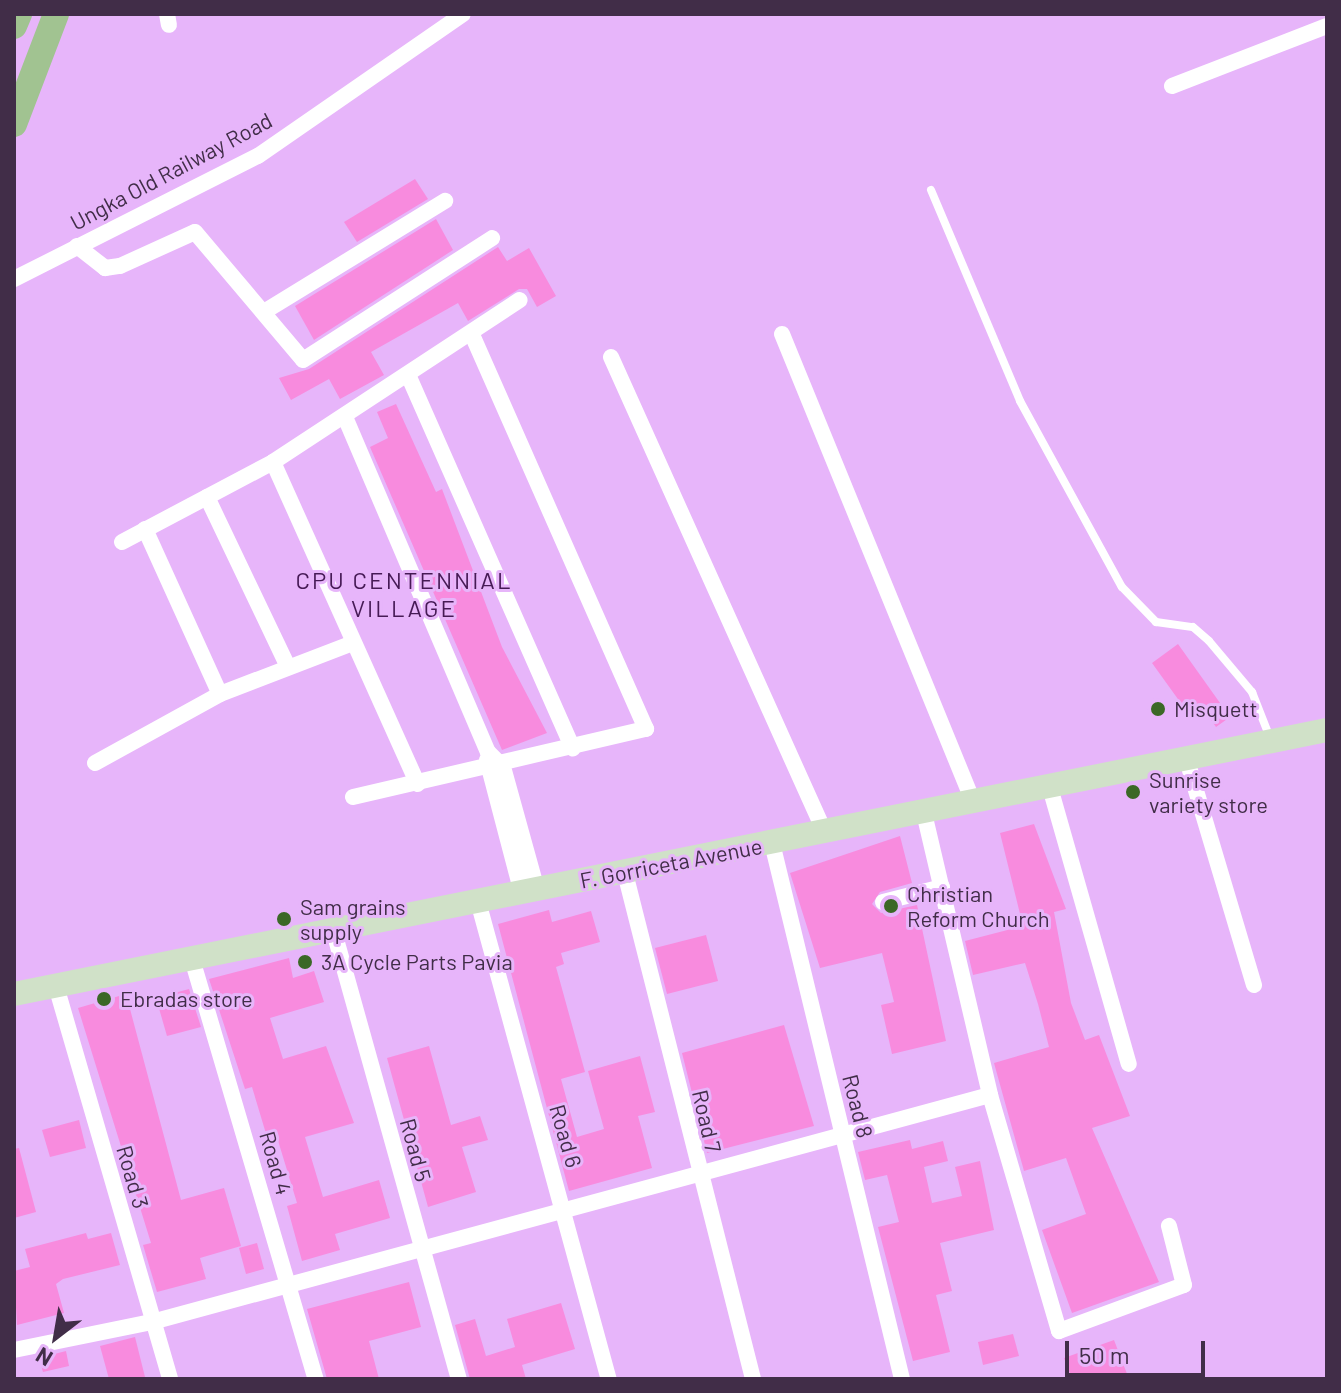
<!DOCTYPE html>
<html>
<head>
<meta charset="utf-8">
<style>
  body { margin:0 }
  #map { position:relative; width:1341px; height:1393px; overflow:hidden; background:#e7b5fa; font-family:Barlow,sans-serif }
  div>[style] { position:absolute }
  [style*='--x'] { left:calc(var(--x)*1px); top:calc(var(--y)*1px); width:calc(var(--w)*1px); rotate:calc(var(--a)*1deg) }
  .building>* { inset:0; background:#f88bde }
  .service>* { height:8px; margin:-4px; padding:0 4px; transform-origin:4px; border-radius:4px; background:#fff }
  .minor>* { height:16px; margin:-8px; padding:0 8px; transform-origin:8px; border-radius:8px; background:#fff }
  .secondary>* { height:24px; margin:-12px; padding:0 12px; transform-origin:12px; border-radius:12px; background:#d0e1c8 }
  .primary>* { height:26px; margin:-13px; padding:0 13px; transform-origin:13px; border-radius:13px; background:#a1c391 }
  .dots>* { width:22px; height:22px; translate:-50% -50%; box-sizing:border-box; border:4px solid #e7b5fa; border-radius:50% }
  span { translate:-50% -50%; white-space:nowrap; text-align:center; line-height:1.15; -webkit-text-stroke:6px #e7b5fa; paint-order:stroke }
  .street-label { font-size:22px; color:#412d48 }
  .poi-label { font-size:22px; color:#412d48 }
  .left { translate:0 -50%; text-align:left }
  .neighbourhood-label { font-size:24px; color:#461a55; letter-spacing:2px }
  .frame { position:absolute; inset:0; border:16px solid #412d48; pointer-events:none }
  .north { position:absolute; left:16px; top:1297px; width:80px; height:80px; -webkit-text-stroke:6px #e7b5fa; paint-order:stroke; rotate:211deg; font-size:22px; font-weight:700; line-height:32px; text-align:center; color:#412d48 }
  .north::after { content:''; display:block; margin:auto; width:28px; height:36px; background:#412d48; clip-path:polygon(50% 0,100% 100%,50% 72%,0 100%) }
  .scale { position:absolute; left:1065px; top:1341px; width:140px; height:36px; box-sizing:border-box; border:4px solid #412d48; border-top:0; padding-left:10px; font-size:24px; line-height:28px; white-space:nowrap; color:#412d48; -webkit-text-stroke:6px #e7b5fa; paint-order:stroke }
</style>
</head>
<body>
<div id="map">
  <div class="building">
    <i style="clip-path:polygon(415px 179px,428px 199px,357px 242px,344px 222px)"></i>
    <i style="clip-path:polygon(436px 219px,453px 250px,314px 340px,295px 306px)"></i>
    <i style="clip-path:polygon(498px 247px,507px 261px,529px 248px,556px 296px,537px 307px,527px 289px,519px 289px,468px 321px,458px 303px,371px 352px,384px 375px,340px 399px,329px 379px,291px 400px,279px 378px,309px 369px)"></i>
    <i style="clip-path:polygon(396px 404px,436px 492px,442px 489px,502px 647px,547px 733px,502px 750px,370px 447px,388px 438px,377px 412px)"></i>
    <i style="clip-path:polygon(1178px 644px,1230px 717px,1216px 727px,1205px 711px,1193px 720px,1152px 663px)"></i>
    <i style="clip-path:polygon(1034px 824px,1066px 909px,1054px 912px,1071px 1003px,1085px 1040px,1099px 1035px,1130px 1116px,1092px 1128px,1159px 1282px,1072px 1313px,1042px 1230px,1086px 1214px,1066px 1158px,1024px 1171px,994px 1063px,1049px 1047px,1038px 1004px,1025px 963px,973px 975px,965px 941px,1023px 926px,1000px 833px)"></i>
    <i style="clip-path:polygon(900px 836px,912px 883px,880px 892px,872px 904px,881px 913px,917px 905px,946px 1041px,892px 1054px,881px 1005px,894px 1002px,882px 953px,820px 968px,790px 873px)"></i>
    <i style="clip-path:polygon(549px 910px,552px 922px,591px 911px,600px 942px,561px 953px,564px 964px,556px 967px,585px 1072px,561px 1079px,577px 1137px,604px 1129px,588px 1071px,640px 1056px,655px 1112px,638px 1116px,652px 1168px,569px 1191px,498px 924px)"></i>
    <i style="clip-path:polygon(706px 935px,718px 981px,667px 994px,655px 948px)"></i>
    <i style="clip-path:polygon(289px 958px,293px 978px,314px 971px,324px 1002px,270px 1018px,283px 1059px,326px 1046px,354px 1123px,305px 1137px,323px 1197px,379px 1180px,390px 1218px,335px 1234px,340px 1250px,302px 1261px,287px 1206px,297px 1203px,276px 1134px,267px 1137px,252px 1087px,245px 1089px,209px 979px)"></i>
    <i style="clip-path:polygon(189px 989px,201px 1027px,167px 1036px,156px 998px)"></i>
    <i style="clip-path:polygon(126px 994px,181px 1200px,224px 1188px,241px 1246px,200px 1258px,206px 1279px,157px 1292px,143px 1245px,151px 1243px,78px 1008px)"></i>
    <i style="clip-path:polygon(784px 1025px,814px 1126px,707px 1153px,682px 1053px)"></i>
    <i style="clip-path:polygon(429px 1046px,451px 1125px,480px 1116px,488px 1140px,462px 1147px,476px 1192px,428px 1207px,387px 1058px)"></i>
    <i style="clip-path:polygon(79px 1120px,86px 1148px,50px 1157px,42px 1130px)"></i>
    <i style="clip-path:polygon(910px 1140px,912px 1149px,943px 1141px,948px 1161px,924px 1167px,932px 1203px,962px 1196px,955px 1167px,980px 1161px,994px 1230px,940px 1243px,952px 1291px,936px 1295px,950px 1352px,913px 1361px,878px 1227px,899px 1222px,887px 1175px,865px 1180px,858px 1152px)"></i>
    <i style="clip-path:polygon(19px 1148px,36px 1212px,14px 1218px,14px 1149px)"></i>
    <i style="clip-path:polygon(86px 1233px,88px 1239px,111px 1233px,120px 1265px,63px 1279px,56px 1284px,64px 1313px,17px 1325px,14px 1271px,30px 1267px,25px 1249px)"></i>
    <i style="clip-path:polygon(257px 1243px,264px 1269px,246px 1274px,239px 1248px)"></i>
    <i style="clip-path:polygon(409px 1282px,421px 1327px,369px 1341px,379px 1379px,327px 1379px,307px 1309px)"></i>
    <i style="clip-path:polygon(561px 1303px,575px 1349px,522px 1365px,526px 1379px,470px 1379px,455px 1325px,475px 1319px,486px 1356px,515px 1347px,507px 1319px)"></i>
    <i style="clip-path:polygon(1013px 1334px,1019px 1356px,983px 1365px,978px 1342px)"></i>
    <i style="clip-path:polygon(135px 1337px,145px 1377px,109px 1379px,100px 1346px)"></i>
    <i style="clip-path:polygon(1114px 1340px,1129px 1379px,1072px 1379px,1064px 1358px)"></i>
    <i style="clip-path:polygon(66px 1351px,69px 1366px,43px 1372px,39px 1358px)"></i>
  </div>
  <div class="service">
    <i style="--x:931;--y:190;--w:229;--a:67.1"></i>
    <i style="--x:1020;--y:401;--w:212;--a:61.3"></i>
    <i style="--x:1122;--y:587;--w:49;--a:45.8"></i>
    <i style="--x:1156;--y:622;--w:37;--a:8"></i>
    <i style="--x:1193;--y:627;--w:21;--a:41"></i>
    <i style="--x:1209;--y:641;--w:67;--a:49.9"></i>
    <i style="--x:1252;--y:692;--w:49;--a:68.6"></i>
  </div>
  <div class="minor">
    <i style="--x:167;--y:14;--w:11;--a:80"></i>
    <i style="--x:1172;--y:86;--w:166;--a:-21.2"></i>
    <i style="--x:77;--y:246;--w:36;--a:38"></i>
    <i style="--x:105;--y:268;--w:15;--a:-8"></i>
    <i style="--x:120;--y:266;--w:82;--a:-24.4"></i>
    <i style="--x:195;--y:232;--w:167;--a:49.8"></i>
    <i style="--x:303;--y:360;--w:225;--a:-32.8"></i>
    <i style="--x:14;--y:279;--w:273;--a:-26.8"></i>
    <i style="--x:258;--y:156;--w:249;--a:-34.7"></i>
    <i style="--x:267;--y:310;--w:209;--a:-31.5"></i>
    <i style="--x:782;--y:334;--w:502;--a:67.77"></i>
    <i style="--x:611;--y:357;--w:522;--a:65.79"></i>
    <i style="--x:409;--y:377;--w:406;--a:66.2"></i>
    <i style="--x:345;--y:417;--w:364;--a:66.9"></i>
    <i style="--x:488;--y:752;--w:21;--a:45"></i>
    <i style="--x:503;--y:767;--w:128;--a:74.5"></i>
    <i style="--x:273;--y:462;--w:353;--a:65.8"></i>
    <i style="--x:207;--y:497;--w:188;--a:64.5"></i>
    <i style="--x:145;--y:529;--w:181;--a:65.6"></i>
    <i style="--x:122;--y:542;--w:171;--a:-27.9"></i>
    <i style="--x:273;--y:462;--w:295;--a:-33.3"></i>
    <i style="--x:1186;--y:757;--w:238;--a:73.4"></i>
    <i style="--x:487;--y:760;--w:138;--a:75.3"></i>
    <i style="--x:95;--y:763;--w:143;--a:-28.9"></i>
    <i style="--x:220;--y:694;--w:142;--a:-21"></i>
    <i style="--x:1049;--y:784;--w:291;--a:74.1"></i>
    <i style="--x:353;--y:797;--w:301;--a:-13.1"></i>
    <i style="--x:646;--y:729;--w:428;--a:-113.8"></i>
    <i style="--x:924;--y:813;--w:290;--a:76.8"></i>
    <i style="--x:990;--y:1095;--w:246;--a:73.7"></i>
    <i style="--x:1059;--y:1331;--w:133;--a:-20.2"></i>
    <i style="--x:1184;--y:1285;--w:61;--a:-104.3"></i>
    <i style="--x:772;--y:843;--w:552;--a:76.37"></i>
    <i style="--x:625;--y:873;--w:522;--a:75.8"></i>
    <i style="--x:883;--y:902;--w:61;--a:-14.3"></i>
    <i style="--x:479;--y:905;--w:492;--a:74.7"></i>
    <i style="--x:334;--y:932;--w:464;--a:74.4"></i>
    <i style="--x:192;--y:959;--w:438;--a:73.6"></i>
    <i style="--x:56;--y:986;--w:409;--a:73.8"></i>
    <i style="--x:14;--y:1350;--w:141;--a:-11.5"></i>
    <i style="--x:152;--y:1322;--w:868;--a:-15.16"></i>
  </div>
  <div class="secondary">
    <i style="--x:14;--y:994;--w:1339;--a:-11.37"></i>
  </div>
  <div class="primary">
    <i style="--x:14;--y:26;--w:13;--a:-67"></i>
    <i style="--x:14;--y:124;--w:118;--a:-69.1"></i>
  </div>
  <div class="dots">
    <i style="left:1158px;top:709px;background:#3b6826"></i>
    <i style="left:1133px;top:792px;background:#3b6826"></i>
    <i style="left:891px;top:906px;background:#3b6826"></i>
    <i style="left:284px;top:919px;background:#3b6826"></i>
    <i style="left:305px;top:962px;background:#3b6826"></i>
    <i style="left:104px;top:999px;background:#3b6826"></i>
  </div>
  <div class="street-label">
    <span style="left:171px;top:171px;rotate:-28deg">Ungka Old Railway Road</span>
    <span style="left:671px;top:863px;rotate:-11deg">F. Gorriceta Avenue</span>
    <span style="left:858px;top:1106px;rotate:76deg">Road 8</span>
    <span style="left:707px;top:1121px;rotate:77deg">Road 7</span>
    <span style="left:566px;top:1136px;rotate:74deg">Road 6</span>
    <span style="left:416px;top:1150px;rotate:75deg">Road 5</span>
    <span style="left:276px;top:1163px;rotate:74deg">Road 4</span>
    <span style="left:133px;top:1177px;rotate:74deg">Road 3</span>
  </div>
  <div class="poi-label">
    <span class="left" style="left:1174px;top:709px">Misquett</span>
    <span class="left" style="left:1149px;top:792px">Sunrise<br>variety store</span>
    <span class="left" style="left:907px;top:906px">Christian<br>Reform Church</span>
    <span class="left" style="left:300px;top:919px">Sam grains<br>supply</span>
    <span class="left" style="left:321px;top:962px">3A Cycle Parts Pavia</span>
    <span class="left" style="left:120px;top:999px">Ebradas store</span>
  </div>
  <div class="neighbourhood-label">
    <span style="left:404px;top:594px">CPU CENTENNIAL<br>VILLAGE</span>
  </div>
  <div class="frame"></div>
  <div class="north">N</div>
  <div class="scale">50 m</div>
</div>
</body>
</html>
